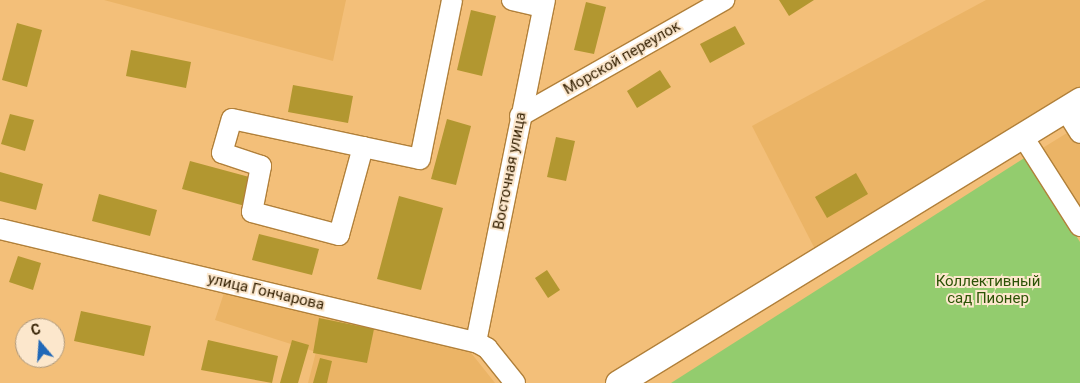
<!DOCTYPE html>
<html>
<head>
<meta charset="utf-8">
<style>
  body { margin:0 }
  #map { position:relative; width:1080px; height:383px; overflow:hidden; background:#f3bf79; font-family:Roboto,sans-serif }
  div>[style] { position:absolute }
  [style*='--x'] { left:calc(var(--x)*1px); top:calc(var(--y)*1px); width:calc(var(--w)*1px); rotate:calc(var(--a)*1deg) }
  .built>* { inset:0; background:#ebb466 }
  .green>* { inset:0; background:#93cc6e }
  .building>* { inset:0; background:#b29730 }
  .roads { filter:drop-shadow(1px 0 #b1803a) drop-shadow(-1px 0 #b1803a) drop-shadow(0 1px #b1803a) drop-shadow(0 -1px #b1803a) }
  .minor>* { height:20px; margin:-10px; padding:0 10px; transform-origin:10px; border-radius:10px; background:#fff }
  .major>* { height:25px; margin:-12.5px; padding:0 12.5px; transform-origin:12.5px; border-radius:12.5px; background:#fff }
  span { translate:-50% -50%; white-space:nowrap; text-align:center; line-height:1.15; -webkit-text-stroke:4px #fce7cc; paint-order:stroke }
  .street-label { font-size:15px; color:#342002 }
  .park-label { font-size:15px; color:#2c5306 }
  .north { position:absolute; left:15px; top:318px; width:50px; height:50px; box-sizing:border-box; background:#fce7cc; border:1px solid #ac977b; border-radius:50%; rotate:342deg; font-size:14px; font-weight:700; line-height:20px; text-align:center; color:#342002 }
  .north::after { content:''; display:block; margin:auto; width:18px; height:22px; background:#2068b8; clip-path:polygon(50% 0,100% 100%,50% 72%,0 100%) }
</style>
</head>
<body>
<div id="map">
  <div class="built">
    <i style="clip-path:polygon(104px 0,346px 0,333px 61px)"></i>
    <i style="clip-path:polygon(986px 0,1080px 0,1080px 92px,819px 257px,752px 126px)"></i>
    <i style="clip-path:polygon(1080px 125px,1080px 208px,1041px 149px)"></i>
    <i style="clip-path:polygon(224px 293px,468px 349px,495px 383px,308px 383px,316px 352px,215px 320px)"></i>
  </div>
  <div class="green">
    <i style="clip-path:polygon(1026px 157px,1080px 242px,1080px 383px,671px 383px)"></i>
  </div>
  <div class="building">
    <i style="clip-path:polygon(779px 0,814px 0,789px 16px)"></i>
    <i style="clip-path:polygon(586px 2px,606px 7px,594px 54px,574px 50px)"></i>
    <i style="clip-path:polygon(471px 10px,496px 16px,482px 76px,457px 70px)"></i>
    <i style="clip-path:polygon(17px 23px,42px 30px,27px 87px,2px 80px)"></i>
    <i style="clip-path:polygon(735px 26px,745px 44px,710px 63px,700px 44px)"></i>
    <i style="clip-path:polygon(131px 50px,191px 62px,186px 88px,126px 76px)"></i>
    <i style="clip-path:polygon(660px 70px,671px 87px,637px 108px,627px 91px)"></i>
    <i style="clip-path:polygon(293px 85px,353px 96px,348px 123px,288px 112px)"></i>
    <i style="clip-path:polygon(10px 114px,34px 120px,25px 151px,1px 144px)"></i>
    <i style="clip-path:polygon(447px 119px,471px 126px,456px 185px,431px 179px)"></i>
    <i style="clip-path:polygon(556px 137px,575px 141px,566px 181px,547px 177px)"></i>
    <i style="clip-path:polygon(190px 161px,253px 178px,245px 206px,182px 189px)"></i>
    <i style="clip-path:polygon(0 172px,43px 184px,36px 210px,0 201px)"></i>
    <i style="clip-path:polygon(856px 173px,868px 194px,827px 218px,815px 197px)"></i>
    <i style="clip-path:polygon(99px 194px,157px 210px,150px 236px,92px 221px)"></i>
    <i style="clip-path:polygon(399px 196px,443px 208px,421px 290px,377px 279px)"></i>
    <i style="clip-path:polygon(259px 234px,319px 249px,312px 275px,252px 260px)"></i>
    <i style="clip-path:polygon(18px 256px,41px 263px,33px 290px,9px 282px)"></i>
    <i style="clip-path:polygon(547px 270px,560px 290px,548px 298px,535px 278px)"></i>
    <i style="clip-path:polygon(81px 311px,151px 326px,144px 356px,74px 341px)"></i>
    <i style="clip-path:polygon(319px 318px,374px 329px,367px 363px,313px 353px)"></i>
    <i style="clip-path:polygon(208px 340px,278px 356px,272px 383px,201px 370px)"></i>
    <i style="clip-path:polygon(292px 340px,309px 345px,298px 383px,280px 383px)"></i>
    <i style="clip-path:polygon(320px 358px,332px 361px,327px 383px,313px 383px)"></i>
  </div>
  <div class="roads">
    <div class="minor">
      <i style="--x:512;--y:0;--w:32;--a:13"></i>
      <i style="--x:1065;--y:109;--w:28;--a:58"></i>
      <i style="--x:520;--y:116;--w:235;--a:-29.6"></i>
      <i style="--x:1022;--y:135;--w:108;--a:57.5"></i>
      <i style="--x:363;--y:147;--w:91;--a:105.3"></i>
      <i style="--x:339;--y:235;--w:90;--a:-165.2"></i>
      <i style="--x:252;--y:212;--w:47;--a:-78.9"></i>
      <i style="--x:261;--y:166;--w:41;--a:-161.6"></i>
      <i style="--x:222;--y:153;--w:35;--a:-74"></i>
      <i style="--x:232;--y:119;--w:134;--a:12.1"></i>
      <i style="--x:363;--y:147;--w:58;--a:11.9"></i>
      <i style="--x:420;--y:159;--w:162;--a:-78.6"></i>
      <i style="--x:0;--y:229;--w:489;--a:13.4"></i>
      <i style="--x:476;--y:342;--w:13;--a:29"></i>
      <i style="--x:487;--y:348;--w:45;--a:51.3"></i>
      <i style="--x:476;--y:342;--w:349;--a:-78.6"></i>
    </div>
    <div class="major">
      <i style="--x:618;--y:383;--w:542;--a:-31.49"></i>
    </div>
  </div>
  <div class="street-label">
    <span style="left:622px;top:58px;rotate:-30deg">Морской переулок</span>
    <span style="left:510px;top:171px;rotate:-79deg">Восточная улица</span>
    <span style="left:266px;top:292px;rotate:13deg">улица Гончарова</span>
  </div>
  <div class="park-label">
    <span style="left:988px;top:290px">Коллективный<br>сад Пионер</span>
  </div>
  <div class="north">С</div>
</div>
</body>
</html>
